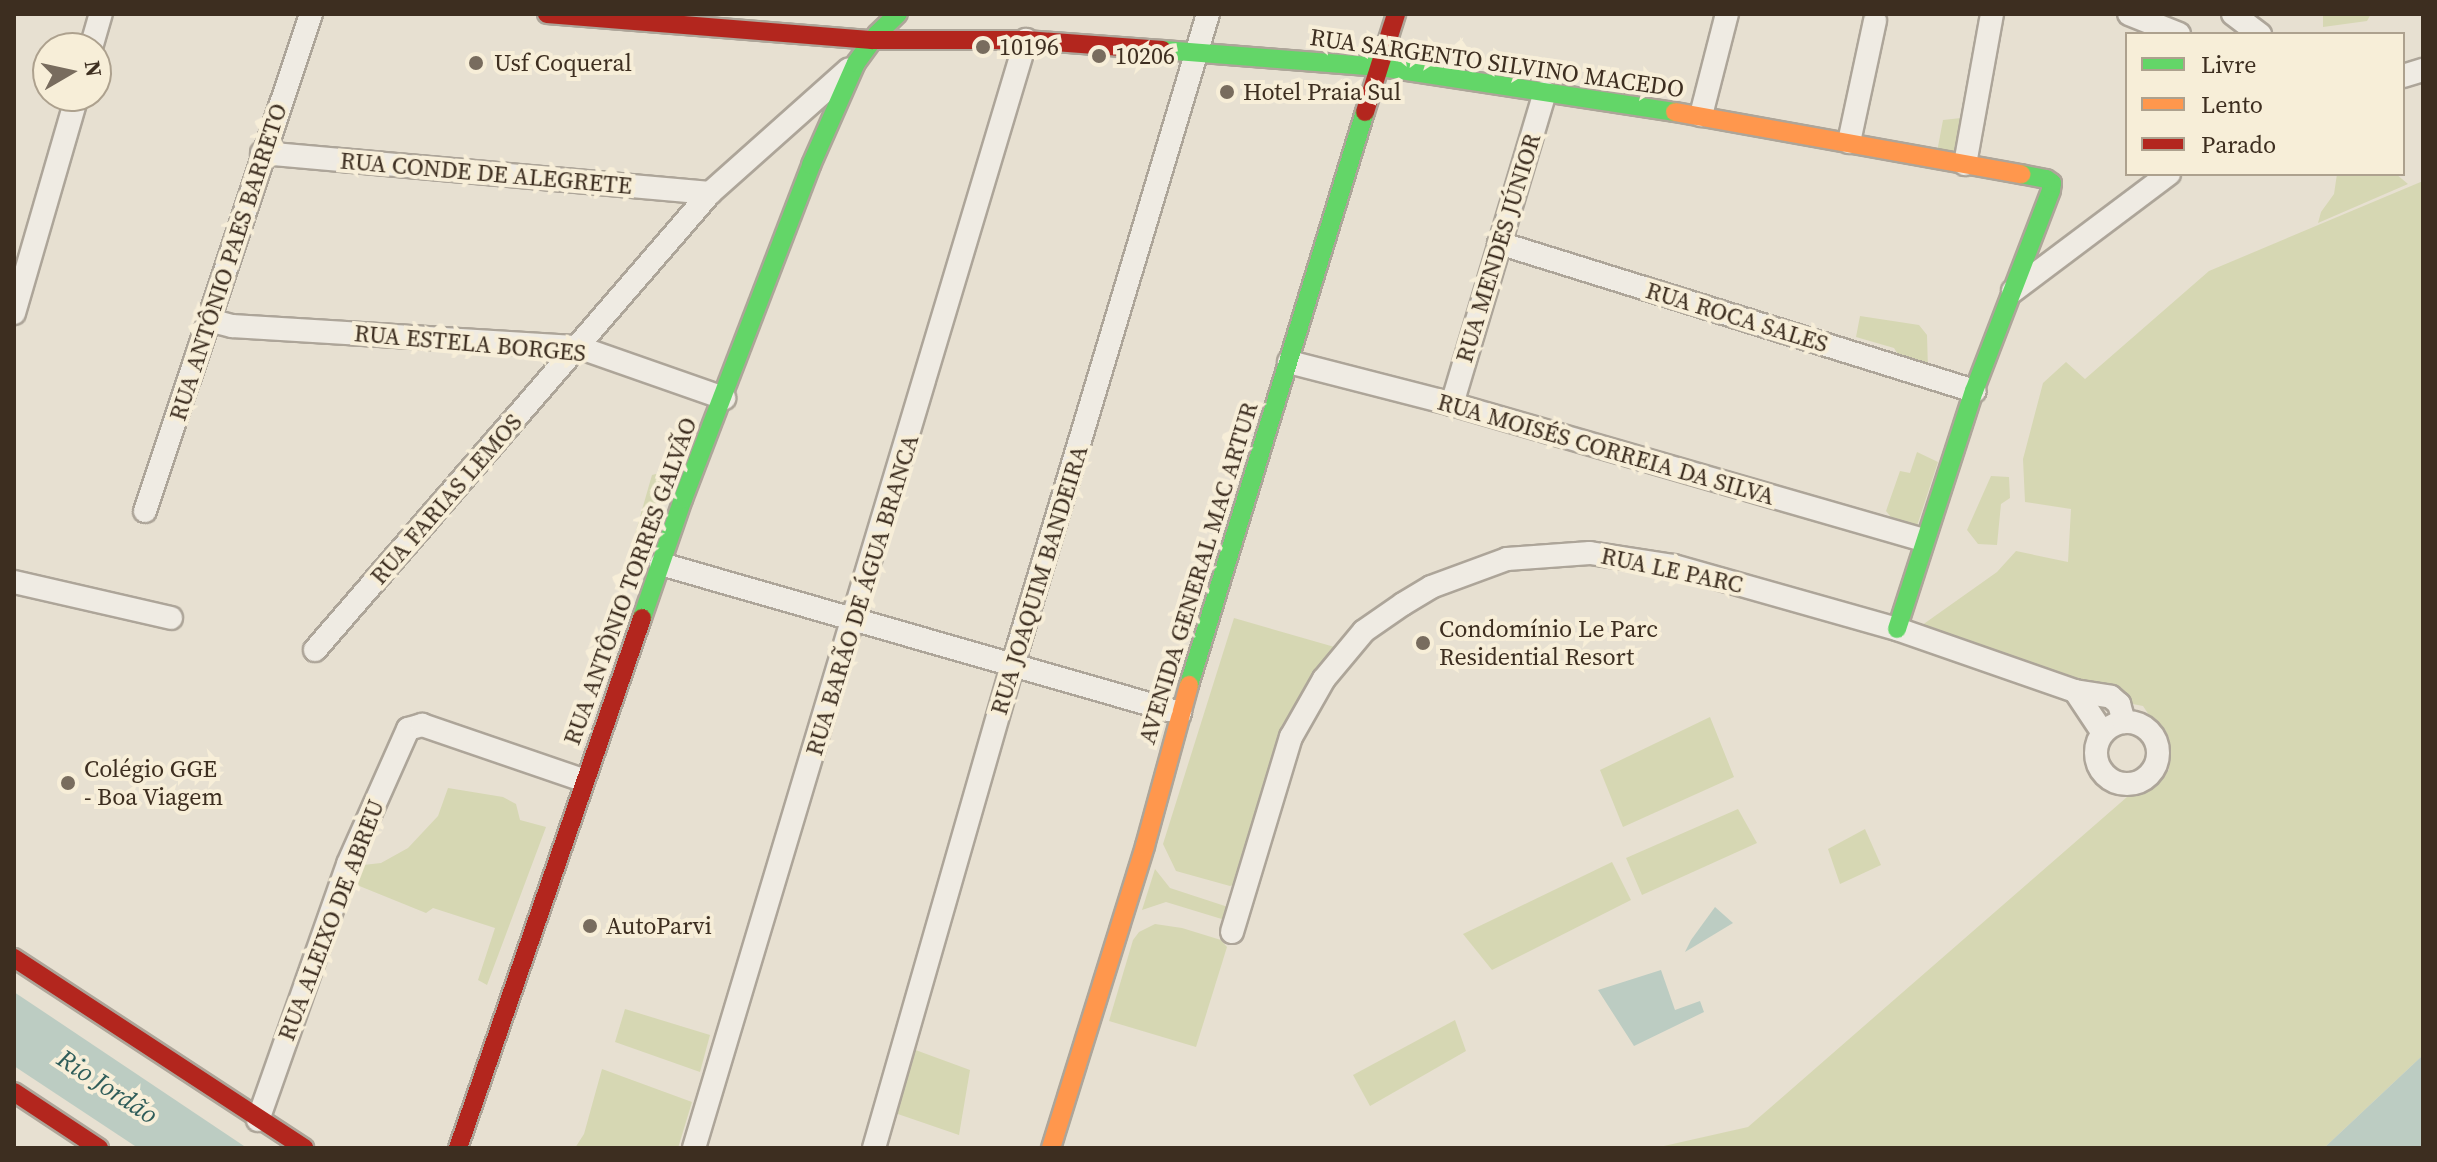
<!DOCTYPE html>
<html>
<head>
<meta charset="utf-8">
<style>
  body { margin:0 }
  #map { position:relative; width:2437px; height:1162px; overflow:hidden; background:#e7e0d1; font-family:"Source Serif 4",serif }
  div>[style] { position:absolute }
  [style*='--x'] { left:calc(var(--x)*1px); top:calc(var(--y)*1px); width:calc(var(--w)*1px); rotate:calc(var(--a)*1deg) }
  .green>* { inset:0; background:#d6d7b3 }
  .water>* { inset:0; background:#bcccc2 }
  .roads { filter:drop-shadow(2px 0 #ada599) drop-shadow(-2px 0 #ada599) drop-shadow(0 2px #ada599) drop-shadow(0 -2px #ada599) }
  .street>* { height:22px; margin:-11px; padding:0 11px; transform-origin:11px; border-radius:11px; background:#efebe3 }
  .street>.ring { margin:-11px; padding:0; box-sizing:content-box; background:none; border:22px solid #efebe3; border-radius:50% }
  .fast>* { height:18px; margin:-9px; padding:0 9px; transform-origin:9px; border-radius:9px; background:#63d668 }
  .slow>* { height:18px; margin:-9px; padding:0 9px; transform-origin:9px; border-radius:9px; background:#ff974d }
  .jam>* { height:18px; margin:-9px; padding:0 9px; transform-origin:9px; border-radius:9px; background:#b3261e }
  .dots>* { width:22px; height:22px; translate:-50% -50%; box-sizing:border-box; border:4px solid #f7eed8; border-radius:50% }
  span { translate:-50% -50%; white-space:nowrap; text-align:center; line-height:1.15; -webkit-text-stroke:8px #f7eed8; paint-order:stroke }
  .poi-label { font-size:24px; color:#3d2e20 }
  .left { translate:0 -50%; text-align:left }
  .street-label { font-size:24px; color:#3d2e20 }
  .water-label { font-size:26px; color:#2f5d5a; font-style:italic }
  .frame { position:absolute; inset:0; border:16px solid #3d2e20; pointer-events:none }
  .legend { position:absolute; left:2125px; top:32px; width:280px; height:144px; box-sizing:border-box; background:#f7eed8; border:2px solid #ada18e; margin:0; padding:10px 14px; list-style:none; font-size:24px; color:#3d2e20 }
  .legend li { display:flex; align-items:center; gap:16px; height:40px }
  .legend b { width:40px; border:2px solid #ada18e }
  .north { position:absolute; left:32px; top:32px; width:80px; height:80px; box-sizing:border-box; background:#f7eed8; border:2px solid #ada18e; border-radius:50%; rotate:81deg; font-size:22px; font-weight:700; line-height:32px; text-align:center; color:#3d2e20 }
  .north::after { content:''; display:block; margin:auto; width:28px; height:36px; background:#786c5e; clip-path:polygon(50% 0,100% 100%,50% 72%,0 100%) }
</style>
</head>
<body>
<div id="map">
  <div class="green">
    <i style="clip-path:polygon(2323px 14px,2371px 14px,2367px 21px,2323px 27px)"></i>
    <i style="clip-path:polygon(1970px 117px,1963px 158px,1937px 152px,1943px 120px)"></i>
    <i style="clip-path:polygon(2337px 174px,2396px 174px,2408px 184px,2318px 223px,2321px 212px,2334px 194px)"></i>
    <i style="clip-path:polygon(2423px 181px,2423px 1055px,2324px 1148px,1655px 1148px,1748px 1127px,2127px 797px,2151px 784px,2169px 770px,2167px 742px,2143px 706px,2112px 700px,1918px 628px,1997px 572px,2016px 551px,2068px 562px,2071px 509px,2025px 502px,2023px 459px,2043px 383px,2066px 362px,2085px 379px,2209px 271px)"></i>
    <i style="clip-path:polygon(1860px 316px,1919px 325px,1927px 335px,1928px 369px,1901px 359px,1894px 348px,1856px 337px)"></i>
    <i style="clip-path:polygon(1917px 452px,1938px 462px,1915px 532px,1895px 522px,1886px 511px,1900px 471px,1910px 473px)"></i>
    <i style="clip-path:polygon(668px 471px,632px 570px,627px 562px,652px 475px)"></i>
    <i style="clip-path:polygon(1991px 476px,2009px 477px,2010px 498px,2001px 504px,1997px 545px,1978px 544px,1967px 530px)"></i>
    <i style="clip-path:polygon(1234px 618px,1338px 648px,1301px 696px,1289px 721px,1237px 884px,1230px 886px,1176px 871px,1163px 844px)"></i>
    <i style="clip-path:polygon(1710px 717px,1734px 777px,1623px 827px,1600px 770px)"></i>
    <i style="clip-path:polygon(448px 788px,503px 797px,516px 804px,520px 820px,546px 827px,487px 985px,478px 980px,495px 928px,433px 908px,426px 913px,352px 883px,363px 865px,381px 863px,408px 848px,438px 816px)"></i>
    <i style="clip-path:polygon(1738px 809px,1757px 843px,1642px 895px,1626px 858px)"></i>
    <i style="clip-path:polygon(1865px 829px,1881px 865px,1840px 884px,1828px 849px)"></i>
    <i style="clip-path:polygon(1612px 862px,1631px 900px,1492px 970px,1463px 934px)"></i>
    <i style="clip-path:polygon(1155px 869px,1170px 888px,1228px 907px,1225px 920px,1166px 902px,1142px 910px)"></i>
    <i style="clip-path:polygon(1155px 924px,1182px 928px,1221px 940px,1227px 947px,1196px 1047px,1109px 1021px,1133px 940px,1139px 932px)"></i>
    <i style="clip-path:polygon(625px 1009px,710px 1035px,700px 1072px,615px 1042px)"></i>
    <i style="clip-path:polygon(1455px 1020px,1466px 1051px,1370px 1106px,1353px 1075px)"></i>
    <i style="clip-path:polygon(910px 1048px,970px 1070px,959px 1135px,892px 1112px)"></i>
    <i style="clip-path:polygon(602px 1069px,692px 1102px,678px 1148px,575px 1148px,584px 1134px)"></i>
  </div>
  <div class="water">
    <i style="clip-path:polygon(1715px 907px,1733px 923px,1685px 952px,1691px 940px)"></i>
    <i style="clip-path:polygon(1661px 970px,1675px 1010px,1700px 1001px,1704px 1012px,1634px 1046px,1598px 990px)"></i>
    <i style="clip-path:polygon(14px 992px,47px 1014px,247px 1148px,138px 1148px,14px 1066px)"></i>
    <i style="clip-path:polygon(2423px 1055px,2423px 1148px,2324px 1148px)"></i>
  </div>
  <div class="roads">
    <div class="street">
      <i style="--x:2129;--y:14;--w:54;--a:21.8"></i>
      <i style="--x:2233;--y:14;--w:34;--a:37"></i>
      <i style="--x:91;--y:48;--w:35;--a:-74"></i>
      <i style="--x:2403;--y:76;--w:21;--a:-17"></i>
      <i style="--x:1701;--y:115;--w:104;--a:-75.6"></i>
      <i style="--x:1849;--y:142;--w:124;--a:-77.9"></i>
      <i style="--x:262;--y:153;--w:450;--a:5.1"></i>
      <i style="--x:1965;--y:164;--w:152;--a:-79.8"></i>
      <i style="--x:1499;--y:243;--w:498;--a:17.3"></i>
      <i style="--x:2013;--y:291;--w:195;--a:-36.9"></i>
      <i style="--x:14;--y:313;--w:226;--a:-73.8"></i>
      <i style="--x:209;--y:320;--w:24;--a:15"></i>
      <i style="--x:232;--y:326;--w:347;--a:3.5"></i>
      <i style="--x:578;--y:347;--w:155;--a:19.3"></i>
      <i style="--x:1289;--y:362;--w:168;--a:14.4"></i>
      <i style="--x:1452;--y:404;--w:490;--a:16.1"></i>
      <i style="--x:1452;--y:404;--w:325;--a:-73.4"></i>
      <i style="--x:145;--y:511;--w:524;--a:-71.53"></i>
      <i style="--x:661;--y:564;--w:540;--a:16.02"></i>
      <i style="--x:14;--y:582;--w:161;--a:12.9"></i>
      <i style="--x:315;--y:650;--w:604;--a:-49.16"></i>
      <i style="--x:710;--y:193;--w:186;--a:-41.7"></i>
      <i style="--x:2075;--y:691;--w:50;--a:56.3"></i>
      <i class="ring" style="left:2096px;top:722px;width:40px;height:40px"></i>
      <i style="--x:1232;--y:932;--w:204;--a:-73.2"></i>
      <i style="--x:1291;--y:737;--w:67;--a:-60.4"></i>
      <i style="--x:1324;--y:679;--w:62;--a:-50.2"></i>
      <i style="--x:1364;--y:631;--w:47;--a:-34.7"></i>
      <i style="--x:1403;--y:604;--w:33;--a:-31"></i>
      <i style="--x:1431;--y:587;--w:81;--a:-20.2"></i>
      <i style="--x:1507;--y:559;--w:83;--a:-4.1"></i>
      <i style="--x:1590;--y:553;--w:85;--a:8.8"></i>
      <i style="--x:1674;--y:566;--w:232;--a:15.8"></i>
      <i style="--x:1897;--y:629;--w:188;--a:19.2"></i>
      <i style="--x:2075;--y:691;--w:36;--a:9"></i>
      <i style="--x:2111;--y:697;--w:11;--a:41"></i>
      <i style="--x:2119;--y:704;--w:19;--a:74"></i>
      <i style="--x:258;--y:1120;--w:271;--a:-70.6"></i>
      <i style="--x:348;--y:864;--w:148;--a:-66"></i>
      <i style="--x:408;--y:729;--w:15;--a:-16"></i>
      <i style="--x:422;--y:725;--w:170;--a:18.9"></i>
      <i style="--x:694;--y:1148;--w:1157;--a:-73.32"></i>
      <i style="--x:874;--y:1148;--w:500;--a:-73.99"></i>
      <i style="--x:1012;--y:667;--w:682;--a:-73.29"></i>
    </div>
    <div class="fast">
      <i style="--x:1163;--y:50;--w:218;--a:4.5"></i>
      <i style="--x:1380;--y:67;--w:298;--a:8.7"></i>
      <i style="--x:642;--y:618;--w:126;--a:-71"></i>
      <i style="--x:683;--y:499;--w:358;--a:-69"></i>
      <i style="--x:811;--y:165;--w:111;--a:-66.2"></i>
      <i style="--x:856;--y:63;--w:36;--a:-54"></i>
      <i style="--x:877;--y:34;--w:29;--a:-44"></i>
      <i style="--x:1897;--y:629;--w:250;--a:-72.1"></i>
      <i style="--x:1974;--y:391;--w:215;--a:-69"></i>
      <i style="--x:2051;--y:190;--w:7;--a:-82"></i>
      <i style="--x:2052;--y:183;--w:7;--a:-146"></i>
      <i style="--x:2046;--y:179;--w:25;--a:-169"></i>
      <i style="--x:1189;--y:685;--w:599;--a:-72.93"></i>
    </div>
    <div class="slow">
      <i style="--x:1675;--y:112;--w:352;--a:10.2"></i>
      <i style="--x:1051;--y:1148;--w:316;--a:-72.7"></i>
      <i style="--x:1145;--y:846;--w:167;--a:-74.7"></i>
    </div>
    <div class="jam">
      <i style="--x:547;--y:14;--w:326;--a:4.6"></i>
      <i style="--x:872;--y:40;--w:154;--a:0"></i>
      <i style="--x:1026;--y:40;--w:137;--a:4.2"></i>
      <i style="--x:1365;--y:112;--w:103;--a:-72.4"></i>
      <i style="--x:14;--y:958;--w:347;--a:33.2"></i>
      <i style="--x:14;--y:1092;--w:102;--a:33.4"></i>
      <i style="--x:458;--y:1148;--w:561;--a:-70.85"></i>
    </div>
  </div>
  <div class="dots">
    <i style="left:983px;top:47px;background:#786c5e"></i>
    <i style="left:1099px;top:56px;background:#786c5e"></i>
    <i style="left:476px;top:63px;background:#786c5e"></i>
    <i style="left:1227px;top:92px;background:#786c5e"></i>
    <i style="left:1423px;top:643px;background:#786c5e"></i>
    <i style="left:68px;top:783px;background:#786c5e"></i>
    <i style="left:590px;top:926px;background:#786c5e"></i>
  </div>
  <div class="poi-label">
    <span class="left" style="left:999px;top:47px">10196</span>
    <span class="left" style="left:1115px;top:56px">10206</span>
    <span class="left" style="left:494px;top:63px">Usf Coqueral</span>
    <span class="left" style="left:1243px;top:92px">Hotel Praia Sul</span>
    <span class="left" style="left:1439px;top:643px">Condomínio Le Parc<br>Residential Resort</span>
    <span class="left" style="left:84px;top:783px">Colégio GGE<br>- Boa Viagem</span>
    <span class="left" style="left:606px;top:926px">AutoParvi</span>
  </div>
  <div class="street-label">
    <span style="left:1497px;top:63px;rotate:8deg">RUA SARGENTO SILVINO MACEDO</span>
    <span style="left:486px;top:173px;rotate:5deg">RUA CONDE DE ALEGRETE</span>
    <span style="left:1498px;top:248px;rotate:-73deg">RUA MENDES JÚNIOR</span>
    <span style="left:228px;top:262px;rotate:-72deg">RUA ANTÔNIO PAES BARRETO</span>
    <span style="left:1737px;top:317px;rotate:17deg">RUA ROCA SALES</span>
    <span style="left:470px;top:343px;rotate:5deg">RUA ESTELA BORGES</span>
    <span style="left:1606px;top:449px;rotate:16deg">RUA MOISÉS CORREIA DA SILVA</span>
    <span style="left:446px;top:499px;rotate:-49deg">RUA FARIAS LEMOS</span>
    <span style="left:1672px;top:570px;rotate:12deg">RUA LE PARC</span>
    <span style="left:1198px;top:573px;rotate:-73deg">AVENIDA GENERAL MAC ARTUR</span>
    <span style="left:1039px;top:580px;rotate:-73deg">RUA JOAQUIM BANDEIRA</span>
    <span style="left:630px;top:581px;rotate:-70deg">RUA ANTÔNIO TORRES GALVÃO</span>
    <span style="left:862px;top:595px;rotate:-73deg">RUA BARÃO DE ÁGUA BRANCA</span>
    <span style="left:331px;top:920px;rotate:-69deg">RUA ALEIXO DE ABREU</span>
  </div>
  <div class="water-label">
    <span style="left:107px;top:1087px;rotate:33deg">Rio Jordão</span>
  </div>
  <div class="frame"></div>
  <ul class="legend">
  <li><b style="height:10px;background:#63d668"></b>Livre</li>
  <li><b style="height:10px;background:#ff974d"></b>Lento</li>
  <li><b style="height:10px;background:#b3261e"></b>Parado</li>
  </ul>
  <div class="north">N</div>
</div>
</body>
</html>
